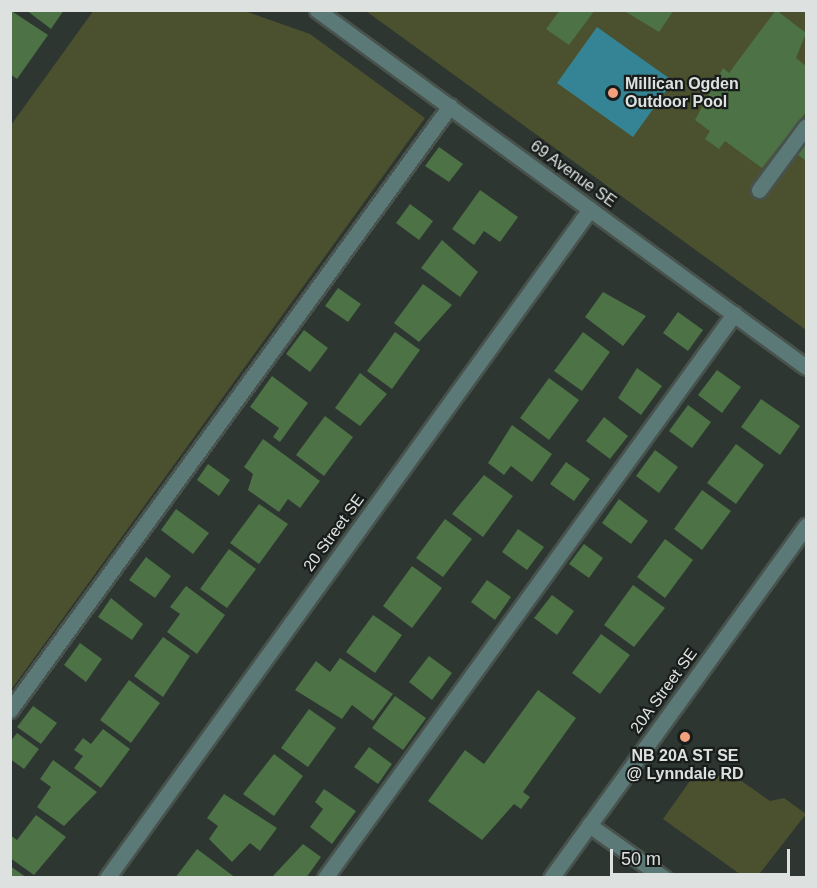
<!DOCTYPE html>
<html>
<head>
<meta charset="utf-8">
<style>
  body { margin:0 }
  #map { position:relative; width:817px; height:888px; overflow:hidden; background:#2d3631; font-family:Helvetica,sans-serif }
  div>[style] { position:absolute }
  [style*='--x'] { left:calc(var(--x)*1px); top:calc(var(--y)*1px); width:calc(var(--w)*1px); rotate:calc(var(--a)*1deg) }
  .green>* { inset:0; background:#4b512f }
  .water>* { inset:0; background:#348495 }
  .building>* { inset:0; background:#4c7245 }
  .roads { filter:drop-shadow(2px 0 #49524d) drop-shadow(-2px 0 #49524d) drop-shadow(0 2px #49524d) drop-shadow(0 -2px #49524d) }
  .minor>* { height:15px; margin:-7.5px; padding:0 7.5px; transform-origin:7.5px; border-radius:7.5px; background:#5b7a77 }
  .dots>* { width:16px; height:16px; translate:-50% -50%; box-sizing:border-box; border:3px solid #181c1a; border-radius:50% }
  span { translate:-50% -50%; white-space:nowrap; text-align:center; line-height:1.15; -webkit-text-stroke:4.5px #181c1a; paint-order:stroke }
  .poi-label { font-size:16px; color:#dde2e0; font-weight:700 }
  .left { translate:0 -50%; text-align:left }
  .street-label { font-size:16px; color:#dde2e0 }
  .frame { position:absolute; inset:0; border:12px solid #dde2e0; pointer-events:none }
  .scale { position:absolute; left:610px; top:849px; width:180px; height:27px; box-sizing:border-box; border:3px solid #dde2e0; border-top:0; padding-left:8px; font-size:18px; line-height:21px; white-space:nowrap; color:#dde2e0; -webkit-text-stroke:4px #181c1a; paint-order:stroke }
</style>
</head>
<body>
<div id="map">
  <div class="green">
    <i style="clip-path:polygon(94px 10px,245px 11px,310px 34px,425px 118px,11px 690px,11px 125px)"></i>
    <i style="clip-path:polygon(366px 11px,806px 11px,806px 330px)"></i>
    <i style="clip-path:polygon(730px 773px,770px 801px,784px 798px,806px 814px,757px 877px,744px 877px,663px 819px,690px 781px)"></i>
  </div>
  <div class="water">
    <i style="clip-path:polygon(597px 27px,673px 81px,633px 137px,557px 83px)"></i>
  </div>
  <div class="building">
    <i style="clip-path:polygon(10px 10px,48px 35px,17px 79px,10px 74px)"></i>
    <i style="clip-path:polygon(26px 10px,64px 10px,51px 29px)"></i>
    <i style="clip-path:polygon(560px 10px,595px 10px,569px 45px,546px 29px)"></i>
    <i style="clip-path:polygon(623px 10px,674px 10px,659px 32px)"></i>
    <i style="clip-path:polygon(776px 10px,806px 33px,796px 58px,806px 66px,806px 112px,762px 168px,725px 141px,719px 149px,705px 139px,710px 131px,695px 120px,723px 68px,729px 73px)"></i>
    <i style="clip-path:polygon(806px 141px,806px 161px,797px 154px)"></i>
    <i style="clip-path:polygon(439px 147px,463px 164px,449px 182px,425px 166px)"></i>
    <i style="clip-path:polygon(480px 190px,518px 217px,500px 242px,484px 231px,474px 245px,452px 229px)"></i>
    <i style="clip-path:polygon(410px 204px,433px 221px,419px 240px,396px 223px)"></i>
    <i style="clip-path:polygon(442px 240px,478px 272px,460px 297px,421px 268px)"></i>
    <i style="clip-path:polygon(423px 284px,452px 305px,419px 342px,394px 323px)"></i>
    <i style="clip-path:polygon(338px 288px,361px 304px,348px 322px,325px 306px)"></i>
    <i style="clip-path:polygon(603px 292px,646px 316px,623px 346px,585px 317px)"></i>
    <i style="clip-path:polygon(678px 312px,703px 330px,688px 351px,663px 333px)"></i>
    <i style="clip-path:polygon(304px 330px,328px 348px,310px 372px,286px 354px)"></i>
    <i style="clip-path:polygon(395px 332px,420px 350px,392px 389px,367px 371px)"></i>
    <i style="clip-path:polygon(583px 332px,610px 352px,582px 391px,554px 371px)"></i>
    <i style="clip-path:polygon(637px 368px,662px 386px,641px 415px,618px 398px)"></i>
    <i style="clip-path:polygon(717px 370px,741px 387px,722px 413px,698px 395px)"></i>
    <i style="clip-path:polygon(360px 373px,387px 394px,360px 426px,335px 408px)"></i>
    <i style="clip-path:polygon(272px 376px,308px 403px,280px 442px,273px 437px,279px 428px,250px 407px)"></i>
    <i style="clip-path:polygon(549px 378px,579px 400px,549px 440px,520px 418px)"></i>
    <i style="clip-path:polygon(761px 399px,800px 426px,780px 455px,741px 427px)"></i>
    <i style="clip-path:polygon(688px 405px,711px 422px,692px 448px,669px 431px)"></i>
    <i style="clip-path:polygon(325px 416px,353px 437px,324px 476px,296px 455px)"></i>
    <i style="clip-path:polygon(604px 417px,628px 436px,610px 459px,586px 441px)"></i>
    <i style="clip-path:polygon(512px 425px,552px 454px,532px 482px,511px 466px,504px 475px,488px 463px)"></i>
    <i style="clip-path:polygon(263px 439px,320px 481px,300px 508px,288px 499px,279px 512px,248px 490px,253px 474px,244px 467px)"></i>
    <i style="clip-path:polygon(736px 444px,764px 465px,736px 504px,707px 483px)"></i>
    <i style="clip-path:polygon(655px 450px,678px 467px,659px 493px,636px 476px)"></i>
    <i style="clip-path:polygon(566px 462px,590px 479px,574px 501px,550px 484px)"></i>
    <i style="clip-path:polygon(208px 464px,230px 480px,219px 496px,197px 480px)"></i>
    <i style="clip-path:polygon(484px 475px,513px 496px,483px 537px,452px 514px)"></i>
    <i style="clip-path:polygon(702px 490px,731px 511px,702px 550px,674px 529px)"></i>
    <i style="clip-path:polygon(619px 499px,648px 521px,631px 544px,602px 523px)"></i>
    <i style="clip-path:polygon(259px 504px,288px 524px,259px 564px,230px 543px)"></i>
    <i style="clip-path:polygon(176px 509px,209px 533px,193px 554px,161px 530px)"></i>
    <i style="clip-path:polygon(445px 519px,472px 539px,443px 577px,416px 558px)"></i>
    <i style="clip-path:polygon(518px 529px,544px 547px,527px 570px,502px 552px)"></i>
    <i style="clip-path:polygon(665px 539px,693px 560px,665px 598px,637px 577px)"></i>
    <i style="clip-path:polygon(584px 544px,603px 558px,589px 578px,569px 564px)"></i>
    <i style="clip-path:polygon(229px 549px,256px 569px,227px 608px,200px 589px)"></i>
    <i style="clip-path:polygon(146px 557px,171px 576px,155px 598px,129px 580px)"></i>
    <i style="clip-path:polygon(412px 566px,442px 588px,412px 628px,383px 606px)"></i>
    <i style="clip-path:polygon(487px 580px,511px 597px,495px 620px,471px 602px)"></i>
    <i style="clip-path:polygon(633px 585px,665px 608px,634px 647px,604px 625px)"></i>
    <i style="clip-path:polygon(186px 586px,225px 615px,197px 654px,167px 632px,180px 614px,170px 607px)"></i>
    <i style="clip-path:polygon(552px 595px,574px 611px,557px 635px,534px 618px)"></i>
    <i style="clip-path:polygon(111px 598px,143px 624px,132px 640px,98px 617px)"></i>
    <i style="clip-path:polygon(373px 615px,402px 635px,375px 673px,346px 652px)"></i>
    <i style="clip-path:polygon(601px 634px,630px 655px,600px 694px,572px 673px)"></i>
    <i style="clip-path:polygon(163px 637px,190px 656px,163px 697px,134px 676px)"></i>
    <i style="clip-path:polygon(80px 643px,102px 659px,86px 682px,64px 665px)"></i>
    <i style="clip-path:polygon(429px 656px,452px 673px,432px 700px,409px 682px)"></i>
    <i style="clip-path:polygon(340px 658px,393px 694px,373px 721px,352px 705px,342px 719px,295px 690px,316px 661px,330px 672px)"></i>
    <i style="clip-path:polygon(129px 680px,160px 703px,131px 743px,100px 720px)"></i>
    <i style="clip-path:polygon(538px 690px,576px 718px,523px 792px,530px 797px,521px 809px,514px 804px,482px 840px,428px 801px,465px 750px,484px 764px)"></i>
    <i style="clip-path:polygon(395px 696px,426px 718px,403px 750px,372px 728px)"></i>
    <i style="clip-path:polygon(33px 706px,57px 723px,41px 744px,17px 727px)"></i>
    <i style="clip-path:polygon(309px 709px,336px 728px,308px 767px,281px 748px)"></i>
    <i style="clip-path:polygon(103px 729px,130px 749px,101px 788px,74px 768px,83px 756px,74px 750px,83px 738px,91px 744px)"></i>
    <i style="clip-path:polygon(17px 733px,39px 749px,24px 769px,10px 759px,10px 742px)"></i>
    <i style="clip-path:polygon(369px 747px,392px 764px,378px 784px,354px 767px)"></i>
    <i style="clip-path:polygon(274px 754px,303px 776px,274px 816px,243px 794px)"></i>
    <i style="clip-path:polygon(53px 760px,97px 792px,64px 826px,37px 807px,51px 787px,40px 779px)"></i>
    <i style="clip-path:polygon(324px 789px,356px 811px,332px 844px,310px 827px,323px 809px,315px 802px)"></i>
    <i style="clip-path:polygon(224px 794px,277px 828px,260px 851px,250px 843px,232px 862px,209px 839px,218px 826px,207px 818px)"></i>
    <i style="clip-path:polygon(36px 815px,66px 837px,34px 875px,10px 858px,10px 835px,17px 840px)"></i>
    <i style="clip-path:polygon(303px 844px,321px 857px,306px 878px,271px 878px)"></i>
    <i style="clip-path:polygon(197px 849px,236px 878px,175px 878px)"></i>
    <i style="clip-path:polygon(10px 866px,23px 875px,26px 878px,10px 878px)"></i>
  </div>
  <div class="roads">
    <div class="minor">
      <i style="--x:317;--y:10;--w:605;--a:36.13"></i>
      <i style="--x:759;--y:190;--w:79;--a:-53.7"></i>
      <i style="--x:10;--y:710;--w:747;--a:-53.93"></i>
      <i style="--x:589;--y:825;--w:92;--a:35.2"></i>
      <i style="--x:107;--y:878;--w:825;--a:-54.17"></i>
      <i style="--x:325;--y:878;--w:697;--a:-54.05"></i>
      <i style="--x:551;--y:878;--w:435;--a:-54.1"></i>
    </div>
  </div>
  <div class="dots">
    <i style="left:613px;top:93px;background:#f2a17e"></i>
    <i style="left:685px;top:737px;background:#f2a17e"></i>
  </div>
  <div class="poi-label">
    <span class="left" style="left:625px;top:93px">Millican Ogden<br>Outdoor Pool</span>
    <span style="left:685px;top:765px">NB 20A ST SE<br>@ Lynndale RD</span>
  </div>
  <div class="street-label">
    <span style="left:573px;top:174px;rotate:36deg">69 Avenue SE</span>
    <span style="left:334px;top:533px;rotate:-54deg">20 Street SE</span>
    <span style="left:664px;top:691px;rotate:-54deg">20A Street SE</span>
  </div>
  <div class="frame"></div>
  <div class="scale">50 m</div>
</div>
</body>
</html>
